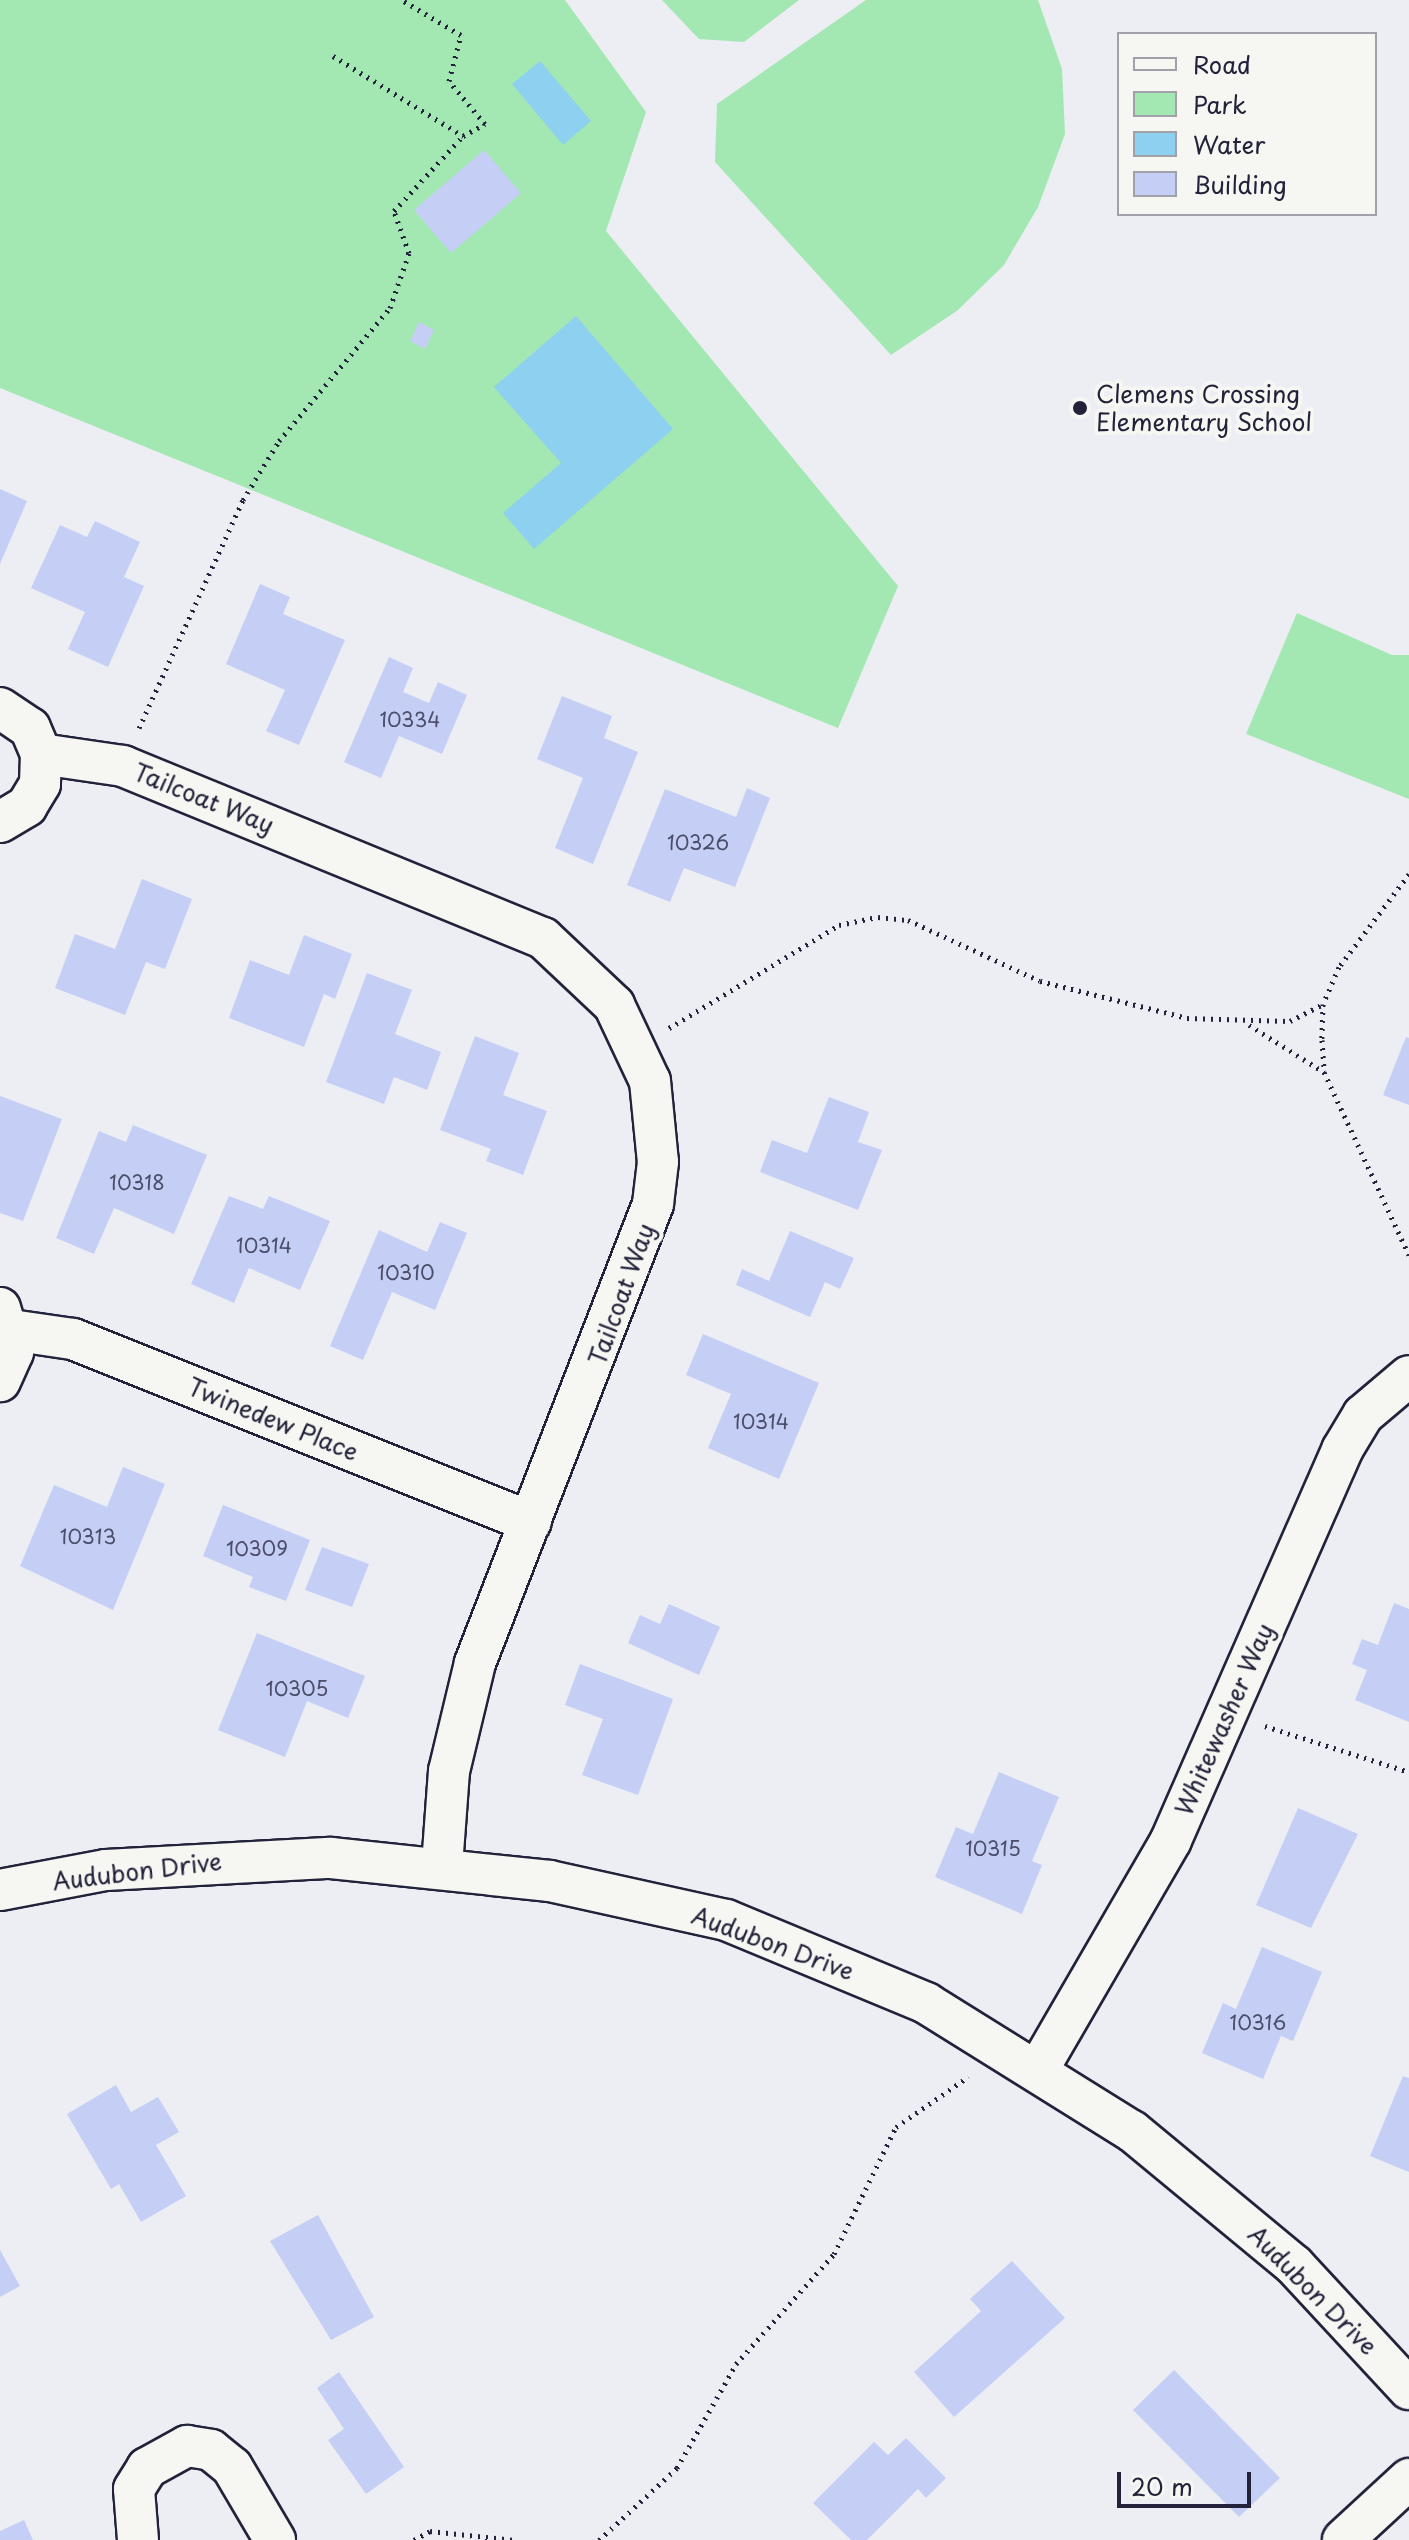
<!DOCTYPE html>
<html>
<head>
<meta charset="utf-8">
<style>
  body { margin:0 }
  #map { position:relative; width:1409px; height:2540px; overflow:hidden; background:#eceef3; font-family:"Playpen Sans",sans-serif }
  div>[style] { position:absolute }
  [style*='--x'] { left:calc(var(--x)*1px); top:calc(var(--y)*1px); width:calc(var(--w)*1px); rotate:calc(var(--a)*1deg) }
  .green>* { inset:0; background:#a3e7b2 }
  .water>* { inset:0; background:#8ed0ef }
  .building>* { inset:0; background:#c5cff6 }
  .path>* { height:5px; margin-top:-2.5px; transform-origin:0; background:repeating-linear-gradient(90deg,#22223b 0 2px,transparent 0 8px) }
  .roads { filter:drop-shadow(2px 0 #22223b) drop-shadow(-2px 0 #22223b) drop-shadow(0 2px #22223b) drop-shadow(0 -2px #22223b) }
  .minor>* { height:40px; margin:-20px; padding:0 20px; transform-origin:20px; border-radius:20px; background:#f6f6f2 }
  .dots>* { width:22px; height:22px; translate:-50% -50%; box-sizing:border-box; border:4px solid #f6f6f2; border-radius:50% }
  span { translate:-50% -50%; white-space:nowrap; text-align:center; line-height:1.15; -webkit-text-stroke:8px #f6f6f2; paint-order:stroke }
  .number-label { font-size:20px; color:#4b4d6a }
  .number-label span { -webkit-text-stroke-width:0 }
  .poi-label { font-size:24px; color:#22223b }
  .left { translate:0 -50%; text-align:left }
  .street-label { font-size:24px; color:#22223b }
  .legend { position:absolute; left:1117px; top:32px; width:260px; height:184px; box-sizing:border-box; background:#f6f6f2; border:2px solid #a1a1a9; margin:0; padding:10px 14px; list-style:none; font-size:24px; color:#22223b }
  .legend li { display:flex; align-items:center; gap:16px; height:40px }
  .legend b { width:40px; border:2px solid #a1a1a9 }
  .scale { position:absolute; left:1117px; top:2472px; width:134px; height:36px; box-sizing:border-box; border:4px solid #22223b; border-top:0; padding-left:10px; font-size:24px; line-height:28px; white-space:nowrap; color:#22223b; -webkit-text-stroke:6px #f6f6f2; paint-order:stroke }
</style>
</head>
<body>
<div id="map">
  <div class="green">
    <i style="clip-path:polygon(0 0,565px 0,646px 112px,606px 231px,898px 586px,838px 728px,0 388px)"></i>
    <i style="clip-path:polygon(662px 0,799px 0,744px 42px,699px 39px)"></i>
    <i style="clip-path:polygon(866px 0,1038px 0,1062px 69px,1065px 134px,1038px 207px,1004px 265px,958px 310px,891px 355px,715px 162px,717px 104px)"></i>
    <i style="clip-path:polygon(1297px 613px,1392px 655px,1409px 655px,1409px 799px,1246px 734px)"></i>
  </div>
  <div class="water">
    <i style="clip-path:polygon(540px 61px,591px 121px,563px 145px,512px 84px)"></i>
    <i style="clip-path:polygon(576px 316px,673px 429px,534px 549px,503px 513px,561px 463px,494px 387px)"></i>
  </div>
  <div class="building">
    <i style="clip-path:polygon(484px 150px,521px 193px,451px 253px,414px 210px)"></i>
    <i style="clip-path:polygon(419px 322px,434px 330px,425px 349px,410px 341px)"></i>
    <i style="clip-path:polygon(0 489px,27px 501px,0 564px)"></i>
    <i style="clip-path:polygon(95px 521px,140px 542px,124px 577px,144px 586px,108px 667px,68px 649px,85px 612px,31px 588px,60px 525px,87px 537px)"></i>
    <i style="clip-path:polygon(260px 584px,290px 597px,283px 614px,345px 640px,299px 745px,266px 731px,285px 690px,226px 664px)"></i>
    <i style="clip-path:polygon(389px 657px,413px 668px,403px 692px,429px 703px,438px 682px,467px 695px,442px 754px,399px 736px,381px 778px,344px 762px)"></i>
    <i style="clip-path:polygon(562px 696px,612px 716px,604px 738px,638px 752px,593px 864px,555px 848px,583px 778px,537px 759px)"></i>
    <i style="clip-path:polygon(747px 788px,770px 798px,735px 887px,684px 868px,670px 902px,627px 885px,665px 789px,736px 817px)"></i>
    <i style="clip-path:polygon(142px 879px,192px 899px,165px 969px,146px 962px,125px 1015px,55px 988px,75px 934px,115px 949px)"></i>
    <i style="clip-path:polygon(304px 935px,352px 954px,335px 999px,324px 994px,304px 1047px,229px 1018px,250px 960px,289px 975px)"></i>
    <i style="clip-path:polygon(367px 973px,412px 990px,395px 1034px,441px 1052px,427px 1090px,394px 1077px,384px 1104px,326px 1082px)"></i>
    <i style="clip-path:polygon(475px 1036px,519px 1053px,503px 1095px,547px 1111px,523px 1175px,486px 1161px,491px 1149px,440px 1130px)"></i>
    <i style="clip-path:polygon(1406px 1037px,1409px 1038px,1409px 1105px,1383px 1095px)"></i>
    <i style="clip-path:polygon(0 1096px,62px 1119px,23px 1221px,0 1213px)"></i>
    <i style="clip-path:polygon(829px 1097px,869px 1112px,858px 1142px,882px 1150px,858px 1210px,760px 1172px,772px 1140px,807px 1153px)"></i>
    <i style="clip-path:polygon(133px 1125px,207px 1155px,174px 1234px,114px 1208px,94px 1254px,56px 1238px,99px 1131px,126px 1142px)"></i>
    <i style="clip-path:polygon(229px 1196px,263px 1209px,269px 1196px,330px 1221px,300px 1290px,249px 1268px,234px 1303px,191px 1284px)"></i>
    <i style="clip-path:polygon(440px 1222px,467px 1233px,435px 1310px,392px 1292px,363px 1360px,330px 1346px,379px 1230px,427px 1252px)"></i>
    <i style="clip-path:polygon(790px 1231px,854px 1258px,840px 1289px,825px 1282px,810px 1317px,736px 1285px,742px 1269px,769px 1281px)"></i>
    <i style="clip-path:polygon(703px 1334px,819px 1383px,779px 1479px,708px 1448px,731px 1394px,686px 1375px)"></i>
    <i style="clip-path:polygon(123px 1467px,165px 1484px,113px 1610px,20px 1566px,54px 1485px,107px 1507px)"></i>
    <i style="clip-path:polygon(223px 1505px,310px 1540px,286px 1601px,249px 1587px,253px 1577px,203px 1556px)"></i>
    <i style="clip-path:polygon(322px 1547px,369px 1564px,352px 1607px,305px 1590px)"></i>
    <i style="clip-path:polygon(1394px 1603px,1409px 1609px,1409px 1722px,1355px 1700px,1367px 1670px,1352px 1664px,1362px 1639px,1378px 1645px)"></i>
    <i style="clip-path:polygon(669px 1604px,720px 1627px,699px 1675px,628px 1643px,640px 1615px,660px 1624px)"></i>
    <i style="clip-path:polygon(257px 1633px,365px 1676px,348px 1718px,307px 1701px,285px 1757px,218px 1730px)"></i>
    <i style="clip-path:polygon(580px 1664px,673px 1699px,638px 1795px,582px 1775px,603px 1719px,565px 1705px)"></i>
    <i style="clip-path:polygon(999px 1772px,1059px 1797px,1032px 1861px,1042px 1865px,1022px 1914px,935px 1877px,956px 1827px,973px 1834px)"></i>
    <i style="clip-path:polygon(1298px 1808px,1358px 1834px,1311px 1928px,1256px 1905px)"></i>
    <i style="clip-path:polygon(1262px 1947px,1322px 1972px,1293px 2041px,1281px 2036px,1263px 2079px,1202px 2053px,1223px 2003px,1236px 2009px)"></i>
    <i style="clip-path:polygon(1403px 2076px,1409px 2078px,1409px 2172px,1370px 2156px)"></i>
    <i style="clip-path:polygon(116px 2085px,131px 2112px,158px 2097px,179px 2132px,156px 2145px,186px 2196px,141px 2222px,119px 2184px,111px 2189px,67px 2114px)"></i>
    <i style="clip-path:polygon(318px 2215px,374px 2317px,331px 2340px,270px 2241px)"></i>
    <i style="clip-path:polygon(0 2250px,20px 2286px,0 2297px)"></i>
    <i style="clip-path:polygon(1012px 2261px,1065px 2318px,954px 2417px,914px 2372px,981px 2311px,970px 2299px)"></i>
    <i style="clip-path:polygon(1174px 2370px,1280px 2478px,1239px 2517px,1133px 2410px)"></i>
    <i style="clip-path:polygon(339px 2372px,404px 2467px,366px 2494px,328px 2440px,344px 2429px,317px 2388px)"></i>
    <i style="clip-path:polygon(906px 2438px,946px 2478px,926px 2498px,918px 2489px,867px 2540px,851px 2540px,813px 2503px,874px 2442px,888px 2455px)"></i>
    <i style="clip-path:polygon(24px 2520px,33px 2540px,0 2540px,0 2531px)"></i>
  </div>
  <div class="path">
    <i style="--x:333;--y:56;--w:153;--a:31.6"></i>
    <i style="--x:139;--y:728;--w:251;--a:-65.5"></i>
    <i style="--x:243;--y:500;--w:69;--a:-58.6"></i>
    <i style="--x:279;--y:441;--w:173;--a:-50.2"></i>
    <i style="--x:390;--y:308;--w:58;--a:-70.9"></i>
    <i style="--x:409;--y:253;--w:45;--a:-109.7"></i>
    <i style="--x:394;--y:211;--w:102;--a:-47.4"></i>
    <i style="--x:463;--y:136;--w:25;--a:-29"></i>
    <i style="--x:485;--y:124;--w:56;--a:-129.9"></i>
    <i style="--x:449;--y:81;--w:48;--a:-75.4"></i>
    <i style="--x:461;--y:35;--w:69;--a:-149.3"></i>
    <i style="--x:1409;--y:874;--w:116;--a:127"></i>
    <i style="--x:1339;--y:967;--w:40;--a:113.4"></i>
    <i style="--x:1323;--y:1004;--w:36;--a:92"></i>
    <i style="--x:1322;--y:1040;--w:32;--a:86"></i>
    <i style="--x:1324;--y:1072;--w:202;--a:65.1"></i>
    <i style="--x:1249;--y:1025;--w:89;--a:32.1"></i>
    <i style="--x:669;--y:1028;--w:199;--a:-31.2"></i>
    <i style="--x:839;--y:925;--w:40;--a:-12"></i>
    <i style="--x:878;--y:917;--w:30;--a:6"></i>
    <i style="--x:908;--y:920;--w:145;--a:24.8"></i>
    <i style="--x:1040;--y:981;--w:152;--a:14.1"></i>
    <i style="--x:1187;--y:1018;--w:103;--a:1.7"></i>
    <i style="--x:1290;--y:1021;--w:37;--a:-27"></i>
    <i style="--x:1265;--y:1726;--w:151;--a:17.7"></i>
    <i style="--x:414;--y:2540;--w:18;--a:-29"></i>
    <i style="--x:430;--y:2531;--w:84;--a:6.1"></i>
    <i style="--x:599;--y:2540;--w:106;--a:-42.7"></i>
    <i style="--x:677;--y:2468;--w:120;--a:-60.4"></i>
    <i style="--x:736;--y:2364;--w:147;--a:-48.3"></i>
    <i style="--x:834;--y:2254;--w:141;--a:-64"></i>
    <i style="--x:896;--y:2127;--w:88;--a:-34.8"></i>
  </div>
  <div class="roads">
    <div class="minor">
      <i style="--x:0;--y:708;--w:36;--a:34"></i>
      <i style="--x:30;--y:728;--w:28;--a:67"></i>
      <i style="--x:41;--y:754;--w:30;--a:92"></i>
      <i style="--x:40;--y:784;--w:26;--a:121"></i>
      <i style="--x:27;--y:806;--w:31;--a:149"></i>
      <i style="--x:41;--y:754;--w:83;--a:8.3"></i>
      <i style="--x:123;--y:766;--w:454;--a:22.3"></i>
      <i style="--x:543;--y:938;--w:98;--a:43.3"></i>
      <i style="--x:614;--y:1005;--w:84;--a:64.7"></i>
      <i style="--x:650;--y:1081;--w:81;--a:84.4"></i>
      <i style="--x:658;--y:1162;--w:42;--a:96.8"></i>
      <i style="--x:653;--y:1204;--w:492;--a:111.2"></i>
      <i style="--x:475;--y:1663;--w:111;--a:103.5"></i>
      <i style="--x:449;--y:1771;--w:95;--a:94.2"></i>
      <i style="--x:0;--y:1308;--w:46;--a:73.5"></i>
      <i style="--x:13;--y:1352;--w:32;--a:114"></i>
      <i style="--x:11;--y:1330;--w:63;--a:8.3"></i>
      <i style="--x:73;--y:1339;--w:493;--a:21.8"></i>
      <i style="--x:0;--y:1890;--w:108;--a:-10.7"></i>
      <i style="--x:106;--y:1870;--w:225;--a:-3.1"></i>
      <i style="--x:331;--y:1858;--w:220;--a:6"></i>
      <i style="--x:550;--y:1881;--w:180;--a:12.5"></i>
      <i style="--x:726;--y:1920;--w:217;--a:22.5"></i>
      <i style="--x:926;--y:2003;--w:243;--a:31.9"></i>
      <i style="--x:1132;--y:2131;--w:210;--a:39.6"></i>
      <i style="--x:1294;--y:2265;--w:169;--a:47.2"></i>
      <i style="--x:1039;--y:2068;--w:263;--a:-59.9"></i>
      <i style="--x:1171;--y:1840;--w:426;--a:-66.3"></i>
      <i style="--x:1342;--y:1450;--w:41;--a:-59"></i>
      <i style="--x:1363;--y:1415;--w:60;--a:-40.3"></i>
      <i style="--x:138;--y:2540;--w:51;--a:-94.5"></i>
      <i style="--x:134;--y:2489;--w:25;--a:-58"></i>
      <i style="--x:147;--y:2468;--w:46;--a:-28.8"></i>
      <i style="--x:187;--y:2446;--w:24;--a:9"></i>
      <i style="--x:211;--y:2450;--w:27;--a:39"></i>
      <i style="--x:232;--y:2467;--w:85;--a:59.5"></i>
      <i style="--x:1343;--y:2540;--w:90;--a:-42.7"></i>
    </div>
  </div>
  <div class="dots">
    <i style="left:1080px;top:408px;background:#22223b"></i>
  </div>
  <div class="number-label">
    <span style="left:410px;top:719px">10334</span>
    <span style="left:698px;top:842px">10326</span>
    <span style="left:137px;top:1182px">10318</span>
    <span style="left:264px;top:1245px">10314</span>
    <span style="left:406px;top:1272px">10310</span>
    <span style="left:761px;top:1421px">10314</span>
    <span style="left:88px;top:1536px">10313</span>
    <span style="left:257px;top:1548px">10309</span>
    <span style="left:297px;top:1688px">10305</span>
    <span style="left:993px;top:1848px">10315</span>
    <span style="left:1258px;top:2022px">10316</span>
  </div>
  <div class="poi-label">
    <span class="left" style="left:1096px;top:408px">Clemens Crossing<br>Elementary School</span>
  </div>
  <div class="street-label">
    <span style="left:204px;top:798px;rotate:22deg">Tailcoat Way</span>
    <span style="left:621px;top:1294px;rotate:-70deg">Tailcoat Way</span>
    <span style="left:273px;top:1419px;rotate:22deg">Twinedew Place</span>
    <span style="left:1224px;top:1719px;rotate:-66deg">Whitewasher Way</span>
    <span style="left:137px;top:1871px;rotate:-7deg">Audubon Drive</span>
    <span style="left:773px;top:1943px;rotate:20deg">Audubon Drive</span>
    <span style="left:1313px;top:2290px;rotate:45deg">Audubon Drive</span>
  </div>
  <ul class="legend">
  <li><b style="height:10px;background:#f6f6f2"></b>Road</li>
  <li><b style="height:22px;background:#a3e7b2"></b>Park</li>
  <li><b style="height:22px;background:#8ed0ef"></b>Water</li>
  <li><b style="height:22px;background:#c5cff6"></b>Building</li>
  </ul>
  <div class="scale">20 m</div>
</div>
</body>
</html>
